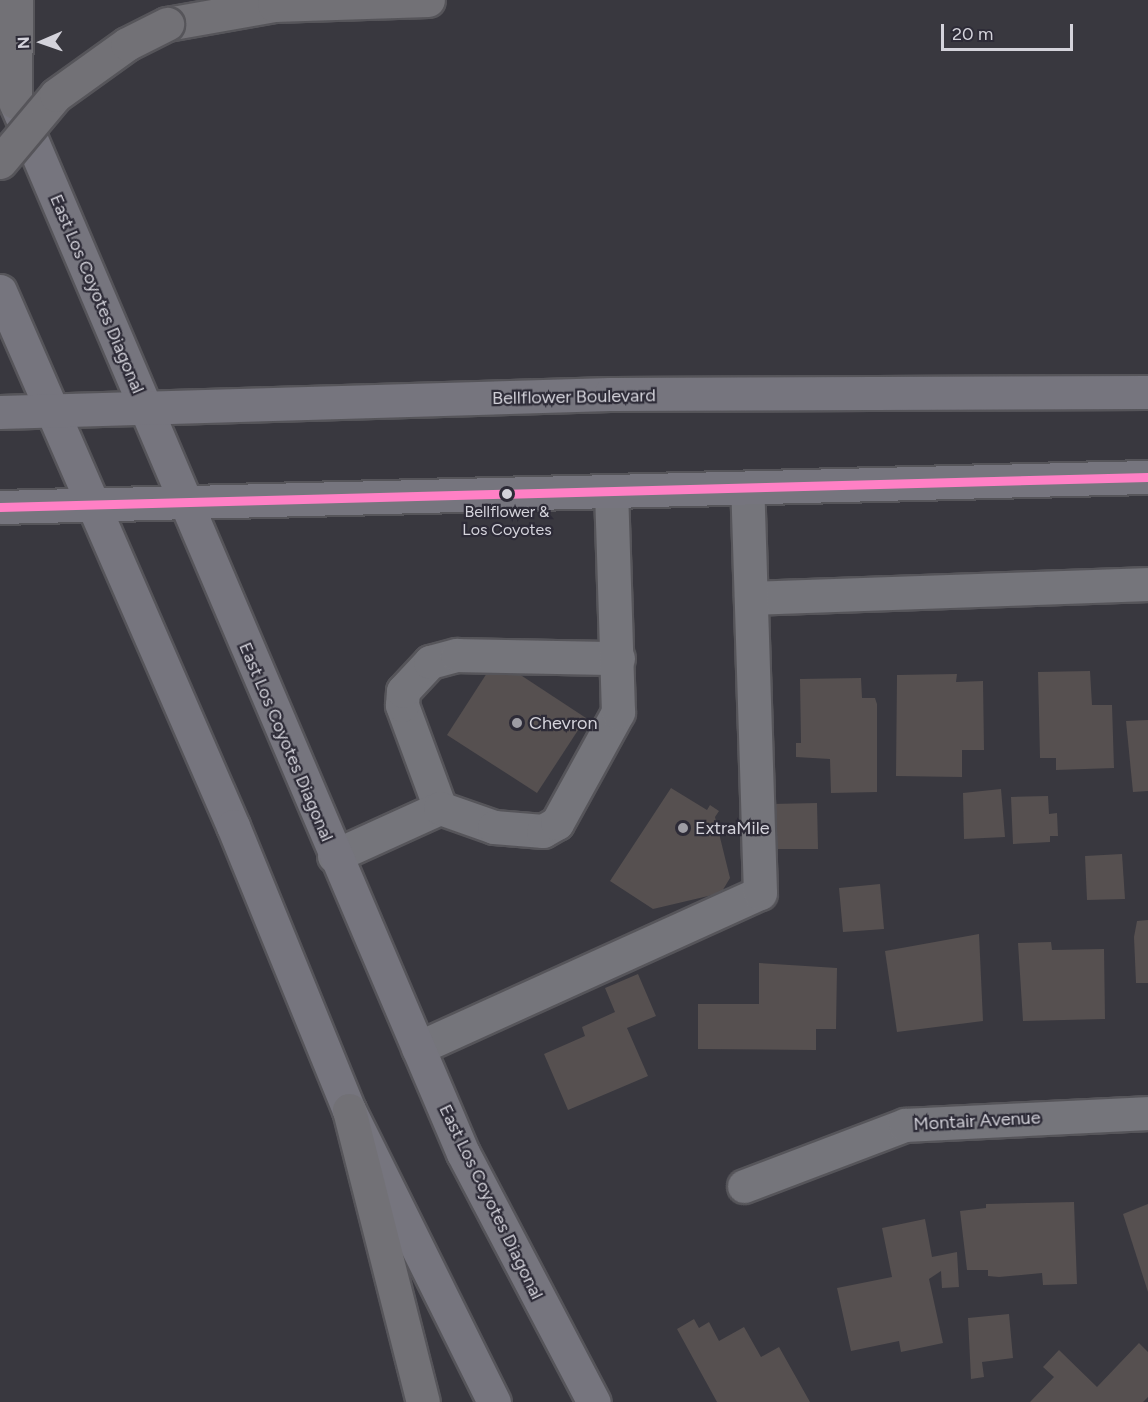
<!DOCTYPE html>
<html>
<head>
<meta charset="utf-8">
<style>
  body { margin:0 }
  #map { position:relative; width:1148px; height:1402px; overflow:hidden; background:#39383f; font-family:Figtree,sans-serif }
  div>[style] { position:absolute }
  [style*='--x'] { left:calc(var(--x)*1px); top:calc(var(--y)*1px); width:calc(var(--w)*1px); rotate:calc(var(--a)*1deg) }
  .building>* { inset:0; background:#565050 }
  .roads { filter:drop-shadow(2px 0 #56555a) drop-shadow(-2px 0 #56555a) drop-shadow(0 2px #56555a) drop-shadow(0 -2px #56555a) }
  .minor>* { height:33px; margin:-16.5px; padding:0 16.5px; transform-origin:16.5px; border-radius:16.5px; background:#75757b }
  .major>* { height:33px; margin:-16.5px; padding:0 16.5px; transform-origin:16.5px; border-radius:16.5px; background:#76757e }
  .highway>* { height:33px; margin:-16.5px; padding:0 16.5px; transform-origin:16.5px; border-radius:16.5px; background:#727176 }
  .bridges { filter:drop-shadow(2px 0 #56555a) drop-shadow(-2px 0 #56555a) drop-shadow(0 2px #56555a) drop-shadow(0 -2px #56555a) }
  .highway-bridge>* { height:33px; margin:-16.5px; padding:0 16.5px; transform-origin:16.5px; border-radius:16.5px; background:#727176 }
  .bus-1>* { height:9px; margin:-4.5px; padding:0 4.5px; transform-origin:4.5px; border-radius:4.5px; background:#ff80c5 }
  .dots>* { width:16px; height:16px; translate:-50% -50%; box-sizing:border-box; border:3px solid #2d2b37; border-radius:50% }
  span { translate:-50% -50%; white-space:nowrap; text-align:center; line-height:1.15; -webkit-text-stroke:4.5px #2d2b37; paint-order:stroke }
  .bus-label { font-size:16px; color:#d4d3db }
  .street-label { font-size:18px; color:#d4d3db }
  .poi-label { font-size:18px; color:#d4d3db }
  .left { translate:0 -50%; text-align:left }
  .north { position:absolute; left:12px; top:12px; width:60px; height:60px; -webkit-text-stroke:4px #2d2b37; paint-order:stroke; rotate:268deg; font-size:16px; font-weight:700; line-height:24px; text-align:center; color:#d4d3db }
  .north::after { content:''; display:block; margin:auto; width:21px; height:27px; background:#d4d3db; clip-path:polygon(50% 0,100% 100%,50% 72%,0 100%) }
  .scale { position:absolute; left:941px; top:24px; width:132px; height:27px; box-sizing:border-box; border:3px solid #d4d3db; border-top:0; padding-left:8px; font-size:18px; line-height:21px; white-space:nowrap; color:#d4d3db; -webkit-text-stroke:4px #2d2b37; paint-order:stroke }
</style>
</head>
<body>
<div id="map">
  <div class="building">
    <i style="clip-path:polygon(496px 659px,586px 718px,537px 793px,447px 735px)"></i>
    <i style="clip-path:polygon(1090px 671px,1092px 705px,1112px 705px,1114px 768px,1056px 770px,1056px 758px,1040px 758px,1038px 672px)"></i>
    <i style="clip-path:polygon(957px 674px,956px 682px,983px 681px,984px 750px,962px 750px,962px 777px,896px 776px,897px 675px)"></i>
    <i style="clip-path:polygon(861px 678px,862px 698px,875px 698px,877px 704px,877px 792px,831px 793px,830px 759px,796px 757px,796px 743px,801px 743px,800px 679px)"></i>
    <i style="clip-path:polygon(1148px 720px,1148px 791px,1133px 792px,1126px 721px)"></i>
    <i style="clip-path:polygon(671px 788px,707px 810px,710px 805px,719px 811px,715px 817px,730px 878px,721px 893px,653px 909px,610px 881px)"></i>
    <i style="clip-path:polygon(1001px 789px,1005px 837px,964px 839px,963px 793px)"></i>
    <i style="clip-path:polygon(1048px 796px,1049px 814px,1057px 813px,1058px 836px,1050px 836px,1050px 842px,1013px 844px,1011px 797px)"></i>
    <i style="clip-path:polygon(817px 803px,818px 849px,774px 849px,772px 804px)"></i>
    <i style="clip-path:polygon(1122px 854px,1125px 899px,1087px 900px,1085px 856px)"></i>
    <i style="clip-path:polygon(880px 884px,884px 929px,843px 932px,839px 888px)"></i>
    <i style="clip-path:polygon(1148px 920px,1148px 983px,1136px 983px,1134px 937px,1137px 921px)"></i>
    <i style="clip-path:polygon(979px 934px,983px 1021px,897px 1032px,885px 951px)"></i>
    <i style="clip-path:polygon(1051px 942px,1052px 950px,1104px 949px,1105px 1019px,1023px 1021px,1018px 943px)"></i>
    <i style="clip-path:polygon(759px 963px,837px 968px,836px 1029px,816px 1029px,816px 1050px,698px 1049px,698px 1004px,759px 1004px)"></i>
    <i style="clip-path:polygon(638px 974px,656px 1016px,627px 1028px,648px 1076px,568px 1110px,544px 1054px,585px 1036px,582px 1027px,615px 1012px,605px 988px)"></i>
    <i style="clip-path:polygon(1074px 1202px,1077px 1284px,1043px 1285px,1042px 1273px,999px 1277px,988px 1276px,988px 1270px,967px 1270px,960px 1211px,986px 1208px,986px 1204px)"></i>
    <i style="clip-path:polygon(1148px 1204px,1148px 1292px,1123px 1214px)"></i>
    <i style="clip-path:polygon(925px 1219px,932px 1257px,957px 1252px,959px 1287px,942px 1288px,941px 1271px,929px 1279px,943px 1343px,901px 1352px,899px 1341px,851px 1351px,837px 1288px,892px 1277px,882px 1228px)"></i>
    <i style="clip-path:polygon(1009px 1314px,1013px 1358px,982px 1362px,984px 1377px,971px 1379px,968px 1318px)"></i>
    <i style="clip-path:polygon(694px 1319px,699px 1328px,709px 1322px,719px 1341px,744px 1327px,761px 1357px,779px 1347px,810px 1402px,717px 1402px,677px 1329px)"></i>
    <i style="clip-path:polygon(1139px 1343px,1148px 1352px,1148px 1397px,1143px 1402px,1030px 1402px,1054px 1377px,1043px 1367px,1059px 1350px,1097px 1387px)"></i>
  </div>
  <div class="roads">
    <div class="minor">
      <i style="--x:751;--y:598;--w:397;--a:-2"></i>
      <i style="--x:440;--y:808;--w:110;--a:-110.3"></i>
      <i style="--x:402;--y:705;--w:14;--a:-86"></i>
      <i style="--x:403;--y:691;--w:40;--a:-47"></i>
      <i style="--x:430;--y:662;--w:28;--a:-15"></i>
      <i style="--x:457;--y:655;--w:161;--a:1.1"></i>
      <i style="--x:334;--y:856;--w:116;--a:-24.4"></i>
      <i style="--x:440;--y:808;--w:57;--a:19.4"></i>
      <i style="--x:494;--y:827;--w:49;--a:4.7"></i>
      <i style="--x:543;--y:831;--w:16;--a:-30"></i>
      <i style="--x:557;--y:823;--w:127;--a:-61.2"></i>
      <i style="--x:618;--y:712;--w:220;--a:-91.8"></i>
      <i style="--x:418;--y:1048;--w:375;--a:-24.4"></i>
      <i style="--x:760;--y:893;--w:404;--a:-91.8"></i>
      <i style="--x:744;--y:1186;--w:172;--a:-20.8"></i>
      <i style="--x:905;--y:1125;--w:243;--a:-2.8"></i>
    </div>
    <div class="major">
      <i style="--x:17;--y:106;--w:1138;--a:66.93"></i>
      <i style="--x:463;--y:1153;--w:281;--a:62.3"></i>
      <i style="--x:0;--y:291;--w:584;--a:66.47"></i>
      <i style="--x:233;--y:826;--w:307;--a:67.8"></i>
      <i style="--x:349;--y:1110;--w:326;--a:63.6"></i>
      <i style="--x:0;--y:412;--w:610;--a:-1.69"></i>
      <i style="--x:610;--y:394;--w:538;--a:-0.21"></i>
      <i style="--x:0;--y:507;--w:1148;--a:-1.5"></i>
    </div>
    <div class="highway">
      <i style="--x:167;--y:24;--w:109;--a:-10.1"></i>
      <i style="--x:274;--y:5;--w:154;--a:-1.9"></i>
      <i style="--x:15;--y:102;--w:102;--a:-89.4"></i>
      <i style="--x:349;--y:1110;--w:301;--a:75.8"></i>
    </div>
  </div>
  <div class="bridges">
    <div class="highway-bridge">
      <i style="--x:0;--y:162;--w:87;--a:-50.1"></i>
      <i style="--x:56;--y:95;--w:87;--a:-35.7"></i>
      <i style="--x:127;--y:44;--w:45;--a:-26.6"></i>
    </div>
  </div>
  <div class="bus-1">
    <i style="--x:0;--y:507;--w:1148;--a:-1.5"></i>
  </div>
  <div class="dots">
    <i style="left:507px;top:494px;background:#d4d3db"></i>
    <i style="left:517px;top:723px;background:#9e9da4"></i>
    <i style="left:683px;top:828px;background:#9e9da4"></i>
  </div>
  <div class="bus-label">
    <span style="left:507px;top:521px">Bellflower &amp;<br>Los Coyotes</span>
  </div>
  <div class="street-label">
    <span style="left:97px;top:294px;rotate:67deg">East Los Coyotes Diagonal</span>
    <span style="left:574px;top:397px;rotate:-1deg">Bellflower Boulevard</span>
    <span style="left:286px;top:742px;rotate:67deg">East Los Coyotes Diagonal</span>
    <span style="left:977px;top:1121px;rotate:-3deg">Montair Avenue</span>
    <span style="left:491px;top:1202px;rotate:64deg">East Los Coyotes Diagonal</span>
  </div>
  <div class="poi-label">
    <span class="left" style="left:529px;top:723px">Chevron</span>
    <span class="left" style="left:695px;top:828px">ExtraMile</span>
  </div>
  <div class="north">N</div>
  <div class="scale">20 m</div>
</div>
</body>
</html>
